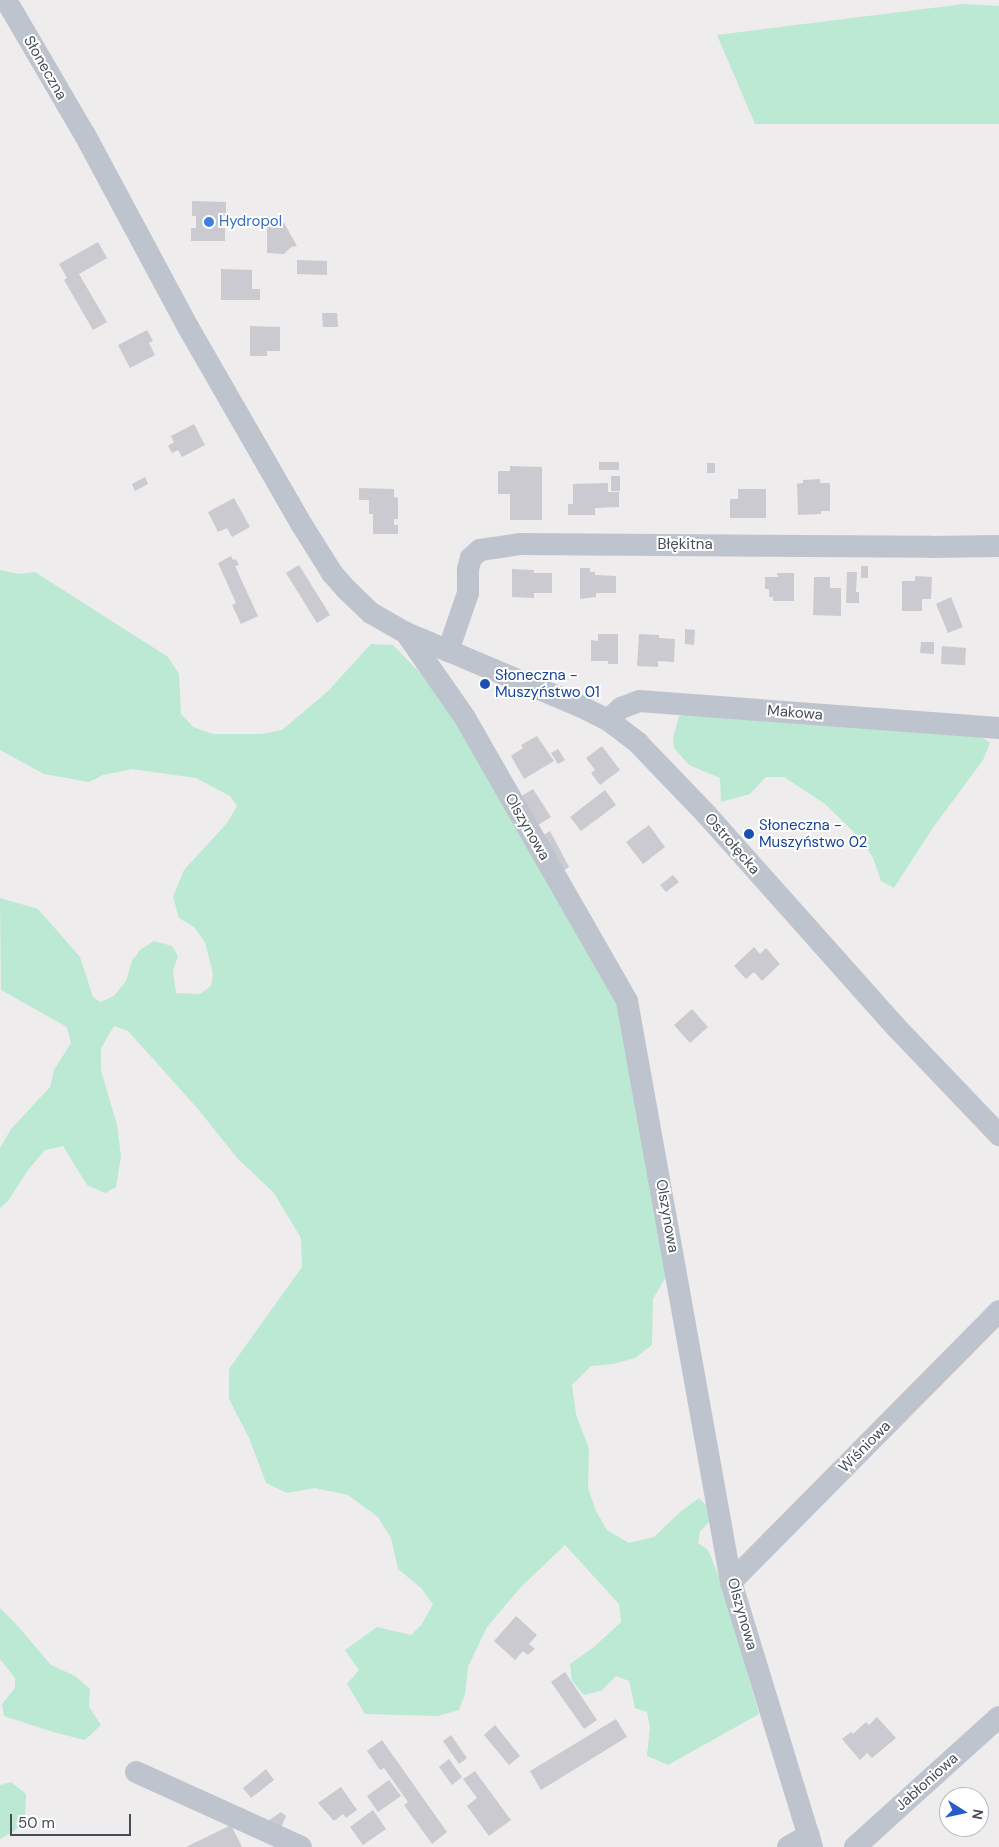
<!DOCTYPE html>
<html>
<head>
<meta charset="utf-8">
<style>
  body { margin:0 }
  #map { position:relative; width:999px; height:1847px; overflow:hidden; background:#eeecec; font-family:"DM Sans",sans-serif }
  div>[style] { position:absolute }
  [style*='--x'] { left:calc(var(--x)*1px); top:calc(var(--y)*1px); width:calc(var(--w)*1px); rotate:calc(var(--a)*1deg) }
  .green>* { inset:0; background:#bce9d3 }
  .building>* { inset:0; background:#cacad0 }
  .minor>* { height:22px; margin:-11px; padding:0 11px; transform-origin:11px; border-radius:11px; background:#bec4cd }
  .dots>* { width:14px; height:14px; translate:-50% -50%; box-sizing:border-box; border:2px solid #fff; border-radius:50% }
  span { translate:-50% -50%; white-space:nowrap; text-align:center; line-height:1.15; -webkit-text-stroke:4px #fff; paint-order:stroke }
  .street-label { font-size:15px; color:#464d57 }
  .shop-label { font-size:15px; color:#366cbe }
  .left { translate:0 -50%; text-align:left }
  .transit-label { font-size:15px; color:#164399 }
  .north { position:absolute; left:939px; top:1787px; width:50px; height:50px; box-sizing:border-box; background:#fff; border:1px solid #b5b8bc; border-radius:50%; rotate:100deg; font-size:14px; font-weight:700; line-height:20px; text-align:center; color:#464d57 }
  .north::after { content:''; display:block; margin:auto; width:18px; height:22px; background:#285ccb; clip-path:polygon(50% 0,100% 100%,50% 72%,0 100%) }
  .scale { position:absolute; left:10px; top:1814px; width:121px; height:22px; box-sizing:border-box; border:2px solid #464d57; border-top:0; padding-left:6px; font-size:15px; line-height:18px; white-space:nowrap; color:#464d57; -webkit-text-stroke:4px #fff; paint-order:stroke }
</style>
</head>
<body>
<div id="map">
  <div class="green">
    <i style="clip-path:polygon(964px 4px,999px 6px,999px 124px,755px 124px,717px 35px)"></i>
    <i style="clip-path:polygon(0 570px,19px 574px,35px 572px,168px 657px,179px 674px,181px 714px,193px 727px,213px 734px,262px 734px,282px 730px,327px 692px,371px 644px,393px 645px,429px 682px,463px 722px,615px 986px,670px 1270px,653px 1299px,652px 1345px,635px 1358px,613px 1364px,591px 1366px,572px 1385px,576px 1414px,589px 1449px,588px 1488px,596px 1511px,607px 1530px,629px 1543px,654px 1537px,680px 1512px,699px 1498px,710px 1509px,709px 1522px,700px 1531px,698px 1543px,708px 1550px,722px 1584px,759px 1714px,668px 1765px,647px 1756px,650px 1727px,647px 1712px,635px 1708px,629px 1681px,616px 1676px,601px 1691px,584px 1695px,572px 1681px,570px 1664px,594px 1647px,621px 1622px,619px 1604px,565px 1545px,520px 1588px,487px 1627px,468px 1667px,465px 1694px,459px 1710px,438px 1716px,365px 1714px,347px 1684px,359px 1670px,345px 1650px,377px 1627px,411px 1635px,422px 1624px,433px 1604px,421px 1588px,398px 1569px,391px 1538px,378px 1517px,348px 1495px,315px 1488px,287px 1493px,266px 1483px,250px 1440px,229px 1399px,229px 1369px,302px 1267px,301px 1238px,274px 1193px,238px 1159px,198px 1109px,128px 1031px,114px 1026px,101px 1048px,101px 1070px,117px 1125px,121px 1156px,116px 1187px,105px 1193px,87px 1185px,63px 1146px,45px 1150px,28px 1170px,8px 1201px,0 1208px,0 1148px,11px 1129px,50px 1087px,54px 1070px,71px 1043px,67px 1027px,1px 990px,0 898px,38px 909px,80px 957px,93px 997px,100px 1002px,114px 996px,126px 981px,132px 961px,140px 950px,154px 941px,172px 946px,178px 956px,173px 970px,176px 993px,200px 994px,211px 986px,213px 974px,205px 942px,194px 927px,179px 918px,173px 897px,184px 870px,227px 823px,237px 806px,230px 796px,196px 778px,132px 769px,103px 775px,89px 782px,44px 774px,0 750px)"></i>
    <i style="clip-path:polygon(692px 714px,979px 735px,990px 743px,983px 760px,932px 829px,894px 888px,881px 881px,873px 858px,862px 840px,825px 804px,784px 777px,766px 777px,750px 794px,721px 802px,720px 778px,689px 765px,674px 748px,673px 738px,679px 716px)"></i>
    <i style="clip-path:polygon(0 1608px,16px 1624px,51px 1665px,75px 1676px,90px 1689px,89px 1707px,101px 1725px,85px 1740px,53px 1732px,4px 1716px,2px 1704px,15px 1688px,15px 1678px,0 1659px)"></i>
    <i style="clip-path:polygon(11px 1782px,26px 1794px,25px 1820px,14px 1831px,0 1839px,0 1785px)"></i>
  </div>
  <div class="building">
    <i style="clip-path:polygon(192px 201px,226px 202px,226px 216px,221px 216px,221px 228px,225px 228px,225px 241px,191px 241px,191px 228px,196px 228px,196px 216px,192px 216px)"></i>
    <i style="clip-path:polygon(267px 222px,284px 223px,297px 246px,291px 247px,284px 254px,267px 253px)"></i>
    <i style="clip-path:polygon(98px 242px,107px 258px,79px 274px,107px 322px,93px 330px,64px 280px,67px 278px,59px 264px)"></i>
    <i style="clip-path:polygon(297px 260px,327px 261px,327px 275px,297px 274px)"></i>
    <i style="clip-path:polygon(221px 269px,252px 270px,252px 289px,260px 289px,260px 300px,221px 300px)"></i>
    <i style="clip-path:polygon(322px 313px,337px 313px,338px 327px,323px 327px)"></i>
    <i style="clip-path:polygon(250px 326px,280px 327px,280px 351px,267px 351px,267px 356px,250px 356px)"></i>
    <i style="clip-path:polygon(147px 330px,153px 341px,149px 343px,155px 355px,130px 368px,118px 345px)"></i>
    <i style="clip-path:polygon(194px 424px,205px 445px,182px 457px,178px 450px,172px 453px,168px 446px,174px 442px,171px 436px)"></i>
    <i style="clip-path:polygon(599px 462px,619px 462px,619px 470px,599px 470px)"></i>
    <i style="clip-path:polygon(707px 463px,715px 463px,715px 473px,707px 473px)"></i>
    <i style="clip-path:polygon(510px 466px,542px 467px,542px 520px,510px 520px,510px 494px,498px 494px,498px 471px,510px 471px)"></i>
    <i style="clip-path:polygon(611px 476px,620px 476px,620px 491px,611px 491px)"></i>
    <i style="clip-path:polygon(145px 477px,148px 484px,135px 491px,132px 484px)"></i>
    <i style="clip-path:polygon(820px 479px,820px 483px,830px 483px,830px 511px,821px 511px,821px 514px,798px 515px,797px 484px,803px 483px,803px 480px)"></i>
    <i style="clip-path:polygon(608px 483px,608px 492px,619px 492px,619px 507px,595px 508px,595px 515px,568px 515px,568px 504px,573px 504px,573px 484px)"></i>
    <i style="clip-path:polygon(359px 488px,394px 489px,394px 497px,398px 498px,398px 519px,394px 519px,394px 525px,398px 525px,398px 534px,373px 534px,373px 514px,369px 514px,369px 500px,359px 500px)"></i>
    <i style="clip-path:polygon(738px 489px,766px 489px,766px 518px,730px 518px,730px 499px,738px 499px)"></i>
    <i style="clip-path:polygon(234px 498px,250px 527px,232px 537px,227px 528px,218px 532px,208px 512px)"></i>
    <i style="clip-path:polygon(231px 556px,233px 560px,236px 559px,239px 565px,235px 566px,258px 616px,241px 624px,232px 605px,236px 603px,218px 563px)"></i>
    <i style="clip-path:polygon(299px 565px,330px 615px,317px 623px,286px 573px)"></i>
    <i style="clip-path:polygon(861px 566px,868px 566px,868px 578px,861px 578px)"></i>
    <i style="clip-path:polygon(580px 568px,590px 568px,590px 572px,595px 572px,595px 575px,616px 576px,616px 593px,596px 593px,596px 597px,580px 599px)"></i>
    <i style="clip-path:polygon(512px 569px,534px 570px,534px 573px,552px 573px,552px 593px,534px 593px,534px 598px,512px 597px)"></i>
    <i style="clip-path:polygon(847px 572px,857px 572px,856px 592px,859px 592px,859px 603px,846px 603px)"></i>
    <i style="clip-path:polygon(777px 573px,794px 573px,794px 601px,773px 601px,773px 597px,769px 597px,769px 589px,765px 589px,765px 577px,778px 577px)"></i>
    <i style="clip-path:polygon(915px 576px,932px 577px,931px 599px,922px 599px,922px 611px,902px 611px,902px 581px,915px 581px)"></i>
    <i style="clip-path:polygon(814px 577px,830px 577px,830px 588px,841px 588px,841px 616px,813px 615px)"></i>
    <i style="clip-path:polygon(951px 597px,963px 627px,948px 633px,936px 604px)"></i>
    <i style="clip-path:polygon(685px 629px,695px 630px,694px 645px,685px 644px)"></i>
    <i style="clip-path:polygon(598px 634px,618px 634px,618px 664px,608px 664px,608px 661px,591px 661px,591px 640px,598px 641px)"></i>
    <i style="clip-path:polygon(639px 634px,659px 635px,659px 638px,675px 639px,674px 662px,658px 661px,658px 667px,637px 666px)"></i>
    <i style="clip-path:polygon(921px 642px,934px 642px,934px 654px,920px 653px)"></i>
    <i style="clip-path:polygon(942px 646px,966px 648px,965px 665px,941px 664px)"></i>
    <i style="clip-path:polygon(537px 736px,554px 761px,524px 779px,511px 756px,523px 748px,521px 745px)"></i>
    <i style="clip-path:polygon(602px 746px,620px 770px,600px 785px,591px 773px,595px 770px,586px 758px)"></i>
    <i style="clip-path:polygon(558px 749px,565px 760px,558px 764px,551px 753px)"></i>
    <i style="clip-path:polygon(533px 789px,551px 817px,538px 825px,520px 797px)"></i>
    <i style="clip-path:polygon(605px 790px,616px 805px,581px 831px,570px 817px)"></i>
    <i style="clip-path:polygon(649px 825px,665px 847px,643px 864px,626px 842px)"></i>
    <i style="clip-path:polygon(550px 831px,569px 867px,563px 871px,542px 836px)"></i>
    <i style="clip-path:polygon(673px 875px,679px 882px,666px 892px,660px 885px)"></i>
    <i style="clip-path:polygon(754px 947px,760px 954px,766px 948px,780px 964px,762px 981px,754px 972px,746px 979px,734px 966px)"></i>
    <i style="clip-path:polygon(692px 1009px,708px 1027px,690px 1043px,674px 1025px)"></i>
    <i style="clip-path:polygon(516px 1616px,537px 1635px,529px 1644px,535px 1649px,528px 1655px,523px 1651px,515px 1660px,494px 1641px)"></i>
    <i style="clip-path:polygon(565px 1672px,597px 1720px,584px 1729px,551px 1682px)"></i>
    <i style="clip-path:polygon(877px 1717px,896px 1738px,872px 1758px,867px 1753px,860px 1760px,842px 1739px,851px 1732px,853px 1734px,866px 1722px,869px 1725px)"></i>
    <i style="clip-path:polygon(616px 1719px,627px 1737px,541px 1790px,530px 1771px)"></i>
    <i style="clip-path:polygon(495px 1725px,520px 1756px,509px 1765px,484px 1735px)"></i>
    <i style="clip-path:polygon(451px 1735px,467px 1758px,459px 1764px,443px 1741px)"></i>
    <i style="clip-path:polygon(382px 1740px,447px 1832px,432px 1844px,404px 1805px,408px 1802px,384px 1768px,380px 1770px,367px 1751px)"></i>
    <i style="clip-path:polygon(449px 1759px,462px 1777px,452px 1785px,439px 1767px)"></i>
    <i style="clip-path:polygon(266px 1769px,274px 1780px,251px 1798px,243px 1788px)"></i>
    <i style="clip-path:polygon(475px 1771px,511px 1820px,489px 1836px,467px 1806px,477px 1798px,463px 1779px)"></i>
    <i style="clip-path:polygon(389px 1780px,401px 1796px,378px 1812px,367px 1796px)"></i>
    <i style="clip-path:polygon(341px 1787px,357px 1810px,346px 1818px,343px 1814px,334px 1821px,318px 1803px)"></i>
    <i style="clip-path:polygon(373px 1810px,386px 1829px,363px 1845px,350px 1827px)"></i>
    <i style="clip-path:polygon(281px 1812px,286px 1816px,280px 1830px,265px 1823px)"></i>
    <i style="clip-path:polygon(231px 1825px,242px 1847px,186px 1847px)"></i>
  </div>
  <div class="minor">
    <i style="--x:6;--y:0;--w:156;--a:59.7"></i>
    <i style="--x:85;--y:135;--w:218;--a:61.8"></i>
    <i style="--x:188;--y:327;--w:228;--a:60.1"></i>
    <i style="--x:302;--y:525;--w:57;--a:58"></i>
    <i style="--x:332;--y:573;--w:23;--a:49"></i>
    <i style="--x:347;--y:590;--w:33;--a:44"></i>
    <i style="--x:371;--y:613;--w:40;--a:29.7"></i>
    <i style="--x:406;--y:633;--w:189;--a:22.8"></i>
    <i style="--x:580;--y:706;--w:31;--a:27"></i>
    <i style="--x:608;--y:720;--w:38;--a:37"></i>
    <i style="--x:638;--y:743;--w:100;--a:46.2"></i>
    <i style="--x:707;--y:815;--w:283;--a:48.3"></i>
    <i style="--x:895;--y:1026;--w:151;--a:46.3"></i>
    <i style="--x:406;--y:633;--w:103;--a:55.2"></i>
    <i style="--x:465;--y:718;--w:326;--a:60.2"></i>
    <i style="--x:627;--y:1001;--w:590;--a:79.85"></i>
    <i style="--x:731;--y:1582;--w:277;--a:73"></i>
    <i style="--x:448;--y:651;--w:61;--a:-71"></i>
    <i style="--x:468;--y:593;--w:24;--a:-90"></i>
    <i style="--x:468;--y:569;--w:11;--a:-75"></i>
    <i style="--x:471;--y:558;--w:12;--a:-42"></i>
    <i style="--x:480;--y:550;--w:40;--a:-8.5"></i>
    <i style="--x:520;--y:544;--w:411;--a:0.4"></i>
    <i style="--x:931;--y:547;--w:68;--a:-0.8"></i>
    <i style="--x:608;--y:720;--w:18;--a:-43"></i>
    <i style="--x:621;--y:708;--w:19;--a:-21"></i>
    <i style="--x:639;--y:701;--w:361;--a:4.3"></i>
    <i style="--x:731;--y:1582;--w:381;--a:-45.3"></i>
    <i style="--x:136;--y:1772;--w:181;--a:24.4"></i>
    <i style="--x:788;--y:1847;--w:24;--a:-30"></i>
    <i style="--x:855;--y:1847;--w:194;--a:-42.1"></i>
  </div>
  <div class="dots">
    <i style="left:209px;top:222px;background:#3f7fe0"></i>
    <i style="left:485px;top:684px;background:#1a4fb4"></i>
    <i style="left:749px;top:834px;background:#1a4fb4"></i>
  </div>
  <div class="street-label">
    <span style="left:45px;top:68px;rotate:60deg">Słoneczna</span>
    <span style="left:685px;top:545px">Błękitna</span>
    <span style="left:795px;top:713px;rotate:5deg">Makowa</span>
    <span style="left:527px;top:827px;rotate:60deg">Olszynowa</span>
    <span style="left:732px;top:844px;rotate:49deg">Ostrołęcka</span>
    <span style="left:667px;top:1216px;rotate:80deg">Olszynowa</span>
    <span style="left:865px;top:1447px;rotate:-45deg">Wiśniowa</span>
    <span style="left:742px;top:1614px;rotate:74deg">Olszynowa</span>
    <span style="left:927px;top:1782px;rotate:-42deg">Jabłoniowa</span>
  </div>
  <div class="shop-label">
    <span class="left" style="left:219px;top:222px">Hydropol</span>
  </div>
  <div class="transit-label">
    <span class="left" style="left:495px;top:684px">Słoneczna -<br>Muszyństwo 01</span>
    <span class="left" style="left:759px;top:834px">Słoneczna -<br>Muszyństwo 02</span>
  </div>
  <div class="north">N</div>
  <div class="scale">50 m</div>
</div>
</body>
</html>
